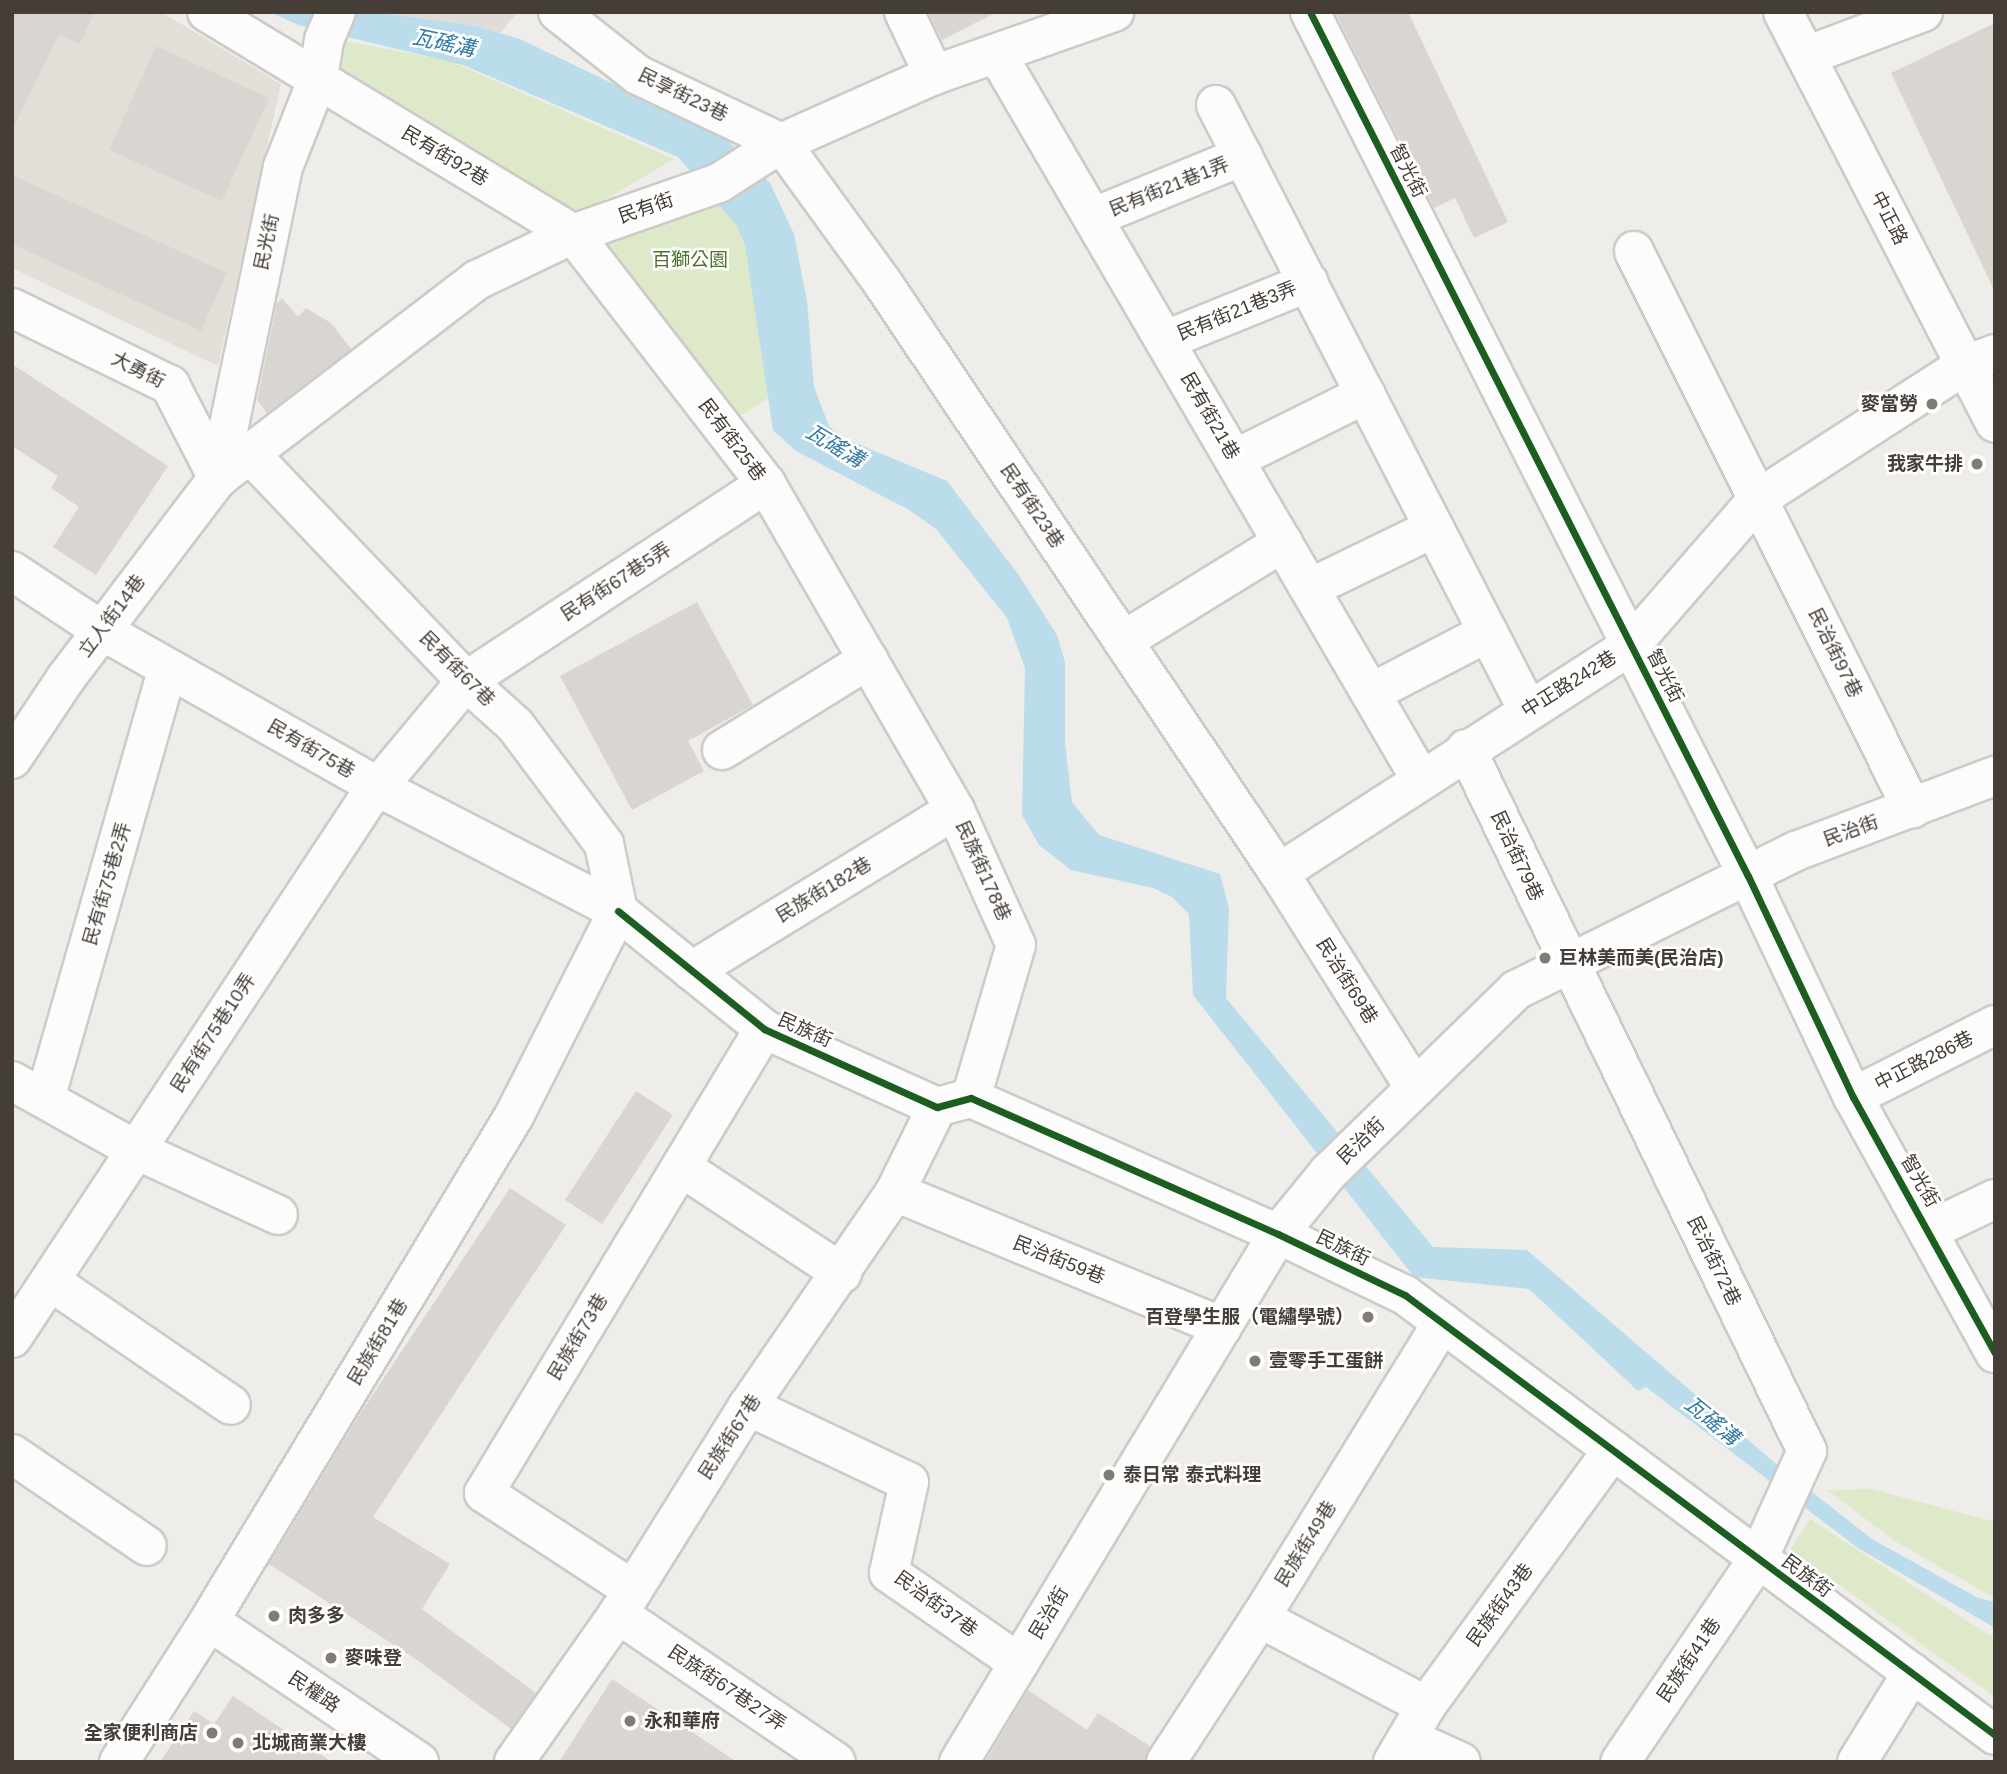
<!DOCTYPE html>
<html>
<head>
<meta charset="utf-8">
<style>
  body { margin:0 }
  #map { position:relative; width:2007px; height:1774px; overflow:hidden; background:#efede9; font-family:Arial,"Noto Sans TC",sans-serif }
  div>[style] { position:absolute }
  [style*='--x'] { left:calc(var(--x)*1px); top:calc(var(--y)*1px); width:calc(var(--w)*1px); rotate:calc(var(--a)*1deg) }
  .residential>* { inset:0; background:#e3ded7 }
  .industrial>* { inset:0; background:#e0dcd7 }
  .green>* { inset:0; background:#dee9ca }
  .water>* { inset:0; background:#bbdceb }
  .building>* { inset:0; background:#d9d6d1 }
  .roads { filter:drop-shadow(2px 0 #cdcbc7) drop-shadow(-2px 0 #cdcbc7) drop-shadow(0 2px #cdcbc7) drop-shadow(0 -2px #cdcbc7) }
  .minor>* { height:38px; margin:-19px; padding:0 19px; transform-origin:19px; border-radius:19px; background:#fdfcfc }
  .cycleway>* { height:7px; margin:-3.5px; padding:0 3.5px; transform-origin:3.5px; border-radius:3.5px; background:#1b5e20 }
  .dots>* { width:19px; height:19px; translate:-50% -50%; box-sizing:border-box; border:4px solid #fff; border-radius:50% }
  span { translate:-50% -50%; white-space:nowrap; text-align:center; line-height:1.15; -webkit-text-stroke:5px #fff; paint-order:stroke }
  .street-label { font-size:19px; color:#453e36 }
  .park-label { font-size:19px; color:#4c732c }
  .poi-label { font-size:19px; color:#453e36; font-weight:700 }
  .right { translate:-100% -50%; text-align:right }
  .left { translate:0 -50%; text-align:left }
  .water-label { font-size:21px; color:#337ba3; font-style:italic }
  .frame { position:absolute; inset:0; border:14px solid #453e36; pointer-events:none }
</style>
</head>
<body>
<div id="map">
  <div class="residential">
    <i style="clip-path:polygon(12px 12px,161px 12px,281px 84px,218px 366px,12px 268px)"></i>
  </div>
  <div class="industrial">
    <i style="clip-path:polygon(372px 12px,518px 12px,500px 33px,472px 25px)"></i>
  </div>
  <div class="green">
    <i style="clip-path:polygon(344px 41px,450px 61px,674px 159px,570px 220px,331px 74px)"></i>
    <i style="clip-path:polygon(723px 174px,777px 295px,787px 387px,733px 420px,586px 233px)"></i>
    <i style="clip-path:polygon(1871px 1489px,1995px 1522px,1995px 1598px,1896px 1542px,1827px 1490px)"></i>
    <i style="clip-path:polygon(1810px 1519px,1995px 1639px,1995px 1697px,1790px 1550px)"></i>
  </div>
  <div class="water">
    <i style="clip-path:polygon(270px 12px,372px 12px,472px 25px,520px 39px,724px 137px,770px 183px,794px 234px,807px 301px,814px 387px,829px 426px,841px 437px,947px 481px,1018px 574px,1057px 635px,1065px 662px,1065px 743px,1072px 802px,1099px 835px,1220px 874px,1229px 908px,1226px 998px,1433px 1247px,1527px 1250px,1775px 1463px,1872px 1539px,1978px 1598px,1995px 1602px,1995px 1628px,1858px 1548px,1646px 1387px,1638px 1391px,1529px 1289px,1414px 1277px,1193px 995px,1189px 914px,1172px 897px,1153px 888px,1071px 870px,1039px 845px,1022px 815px,1025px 668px,1007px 618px,936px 529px,909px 510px,796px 451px,773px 430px,745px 245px,737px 226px,678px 157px,463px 65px,298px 25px)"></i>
  </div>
  <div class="building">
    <i style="clip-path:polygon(12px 12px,95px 12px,80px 44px,59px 34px,12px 131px)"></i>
    <i style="clip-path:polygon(928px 12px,997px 12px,942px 40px)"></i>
    <i style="clip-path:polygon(1335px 12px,1408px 12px,1508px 222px,1474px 238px,1455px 198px,1434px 208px)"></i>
    <i style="clip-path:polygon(1995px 23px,1995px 292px,1891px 73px)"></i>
    <i style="clip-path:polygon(156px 46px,269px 98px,222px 201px,109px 150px)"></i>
    <i style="clip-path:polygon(12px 175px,227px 273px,201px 331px,12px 244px)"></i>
    <i style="clip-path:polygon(282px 298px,298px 317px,306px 308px,331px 323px,351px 349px,267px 413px,257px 400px,277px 303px)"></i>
    <i style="clip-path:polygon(12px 364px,168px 466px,96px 575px,53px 547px,79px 507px,51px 488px,58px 476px,12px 446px)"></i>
    <i style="clip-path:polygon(697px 602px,753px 705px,688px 741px,704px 771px,632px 810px,560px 676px)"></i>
    <i style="clip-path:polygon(636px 1091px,673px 1115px,602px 1224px,565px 1200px)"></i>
    <i style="clip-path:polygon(510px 1188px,566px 1225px,373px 1517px,450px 1564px,422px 1609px,536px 1693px,511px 1729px,417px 1660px,269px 1564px,358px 1417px)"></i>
    <i style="clip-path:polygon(612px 1679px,737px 1762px,559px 1762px)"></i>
    <i style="clip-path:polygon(1028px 1690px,1087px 1730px,1098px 1713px,1150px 1746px,1144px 1762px,985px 1762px)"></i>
    <i style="clip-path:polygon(233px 1696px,332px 1762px,160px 1762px,194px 1711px,214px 1724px)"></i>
  </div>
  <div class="roads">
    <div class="minor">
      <i style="--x:207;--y:12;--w:428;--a:31.2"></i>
      <i style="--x:573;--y:234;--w:316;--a:52.3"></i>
      <i style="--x:766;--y:484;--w:377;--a:59.9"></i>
      <i style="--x:955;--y:810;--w:148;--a:65.7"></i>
      <i style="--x:1016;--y:945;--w:159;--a:106.4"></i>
      <i style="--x:558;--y:12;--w:102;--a:38.2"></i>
      <i style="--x:638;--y:75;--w:158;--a:25.4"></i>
      <i style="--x:781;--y:143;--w:175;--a:54"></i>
      <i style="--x:884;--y:285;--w:708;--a:56.11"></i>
      <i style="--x:1279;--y:873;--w:254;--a:57.7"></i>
      <i style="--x:904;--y:12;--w:70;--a:64.5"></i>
      <i style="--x:1310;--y:12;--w:969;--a:63.12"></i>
      <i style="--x:1748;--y:876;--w:245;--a:64.6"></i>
      <i style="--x:1853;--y:1097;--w:293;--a:61"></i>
      <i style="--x:1783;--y:12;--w:462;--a:62.7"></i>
      <i style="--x:998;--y:56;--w:836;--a:59.69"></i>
      <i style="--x:1806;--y:56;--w:125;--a:-20.6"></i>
      <i style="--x:1216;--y:105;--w:681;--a:62.72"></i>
      <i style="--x:1094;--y:217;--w:161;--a:-22.3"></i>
      <i style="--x:1634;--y:251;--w:623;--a:63.48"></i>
      <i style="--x:12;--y:308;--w:176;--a:26"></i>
      <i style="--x:170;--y:385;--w:105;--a:62.7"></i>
      <i style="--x:1166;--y:340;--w:154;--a:-22.1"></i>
      <i style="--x:250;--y:454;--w:313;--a:46.4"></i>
      <i style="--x:466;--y:681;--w:66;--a:41.9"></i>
      <i style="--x:515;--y:725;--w:149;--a:53.2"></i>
      <i style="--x:604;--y:844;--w:68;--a:78.2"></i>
      <i style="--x:1235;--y:459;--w:146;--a:-26.4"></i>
      <i style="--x:218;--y:478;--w:318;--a:-78.2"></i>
      <i style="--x:283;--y:167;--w:96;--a:-68.5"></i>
      <i style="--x:318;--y:78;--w:38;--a:-81"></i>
      <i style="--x:324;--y:40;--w:30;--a:-67"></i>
      <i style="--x:12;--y:571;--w:107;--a:33.5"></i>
      <i style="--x:101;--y:630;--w:318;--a:29.5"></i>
      <i style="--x:378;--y:787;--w:270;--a:27.3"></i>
      <i style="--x:618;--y:911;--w:188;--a:38.9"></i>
      <i style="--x:764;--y:1029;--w:190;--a:24.3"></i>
      <i style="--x:937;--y:1107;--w:35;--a:-15"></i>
      <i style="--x:971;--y:1098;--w:336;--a:23.9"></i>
      <i style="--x:1278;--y:1234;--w:141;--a:25.7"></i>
      <i style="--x:1405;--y:1295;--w:736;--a:36.71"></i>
      <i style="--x:1310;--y:588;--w:138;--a:-25.8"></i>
      <i style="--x:1123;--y:641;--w:188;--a:-31.7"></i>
      <i style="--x:1371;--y:693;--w:132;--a:-27.5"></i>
      <i style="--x:1466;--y:749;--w:780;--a:64.09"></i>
      <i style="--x:1807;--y:1451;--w:119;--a:114.4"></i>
      <i style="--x:1758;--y:1559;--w:245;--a:124.2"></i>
      <i style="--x:722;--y:750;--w:172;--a:-31.7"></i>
      <i style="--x:12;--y:759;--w:97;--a:-56.3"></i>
      <i style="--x:66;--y:678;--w:251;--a:-52.8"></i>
      <i style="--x:218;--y:478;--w:326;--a:-37.4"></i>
      <i style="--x:477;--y:280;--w:106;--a:-25.6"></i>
      <i style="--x:573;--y:234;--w:155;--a:-19.3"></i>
      <i style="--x:719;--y:183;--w:74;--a:-32.8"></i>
      <i style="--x:781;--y:143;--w:167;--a:-24"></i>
      <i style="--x:934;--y:75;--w:191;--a:-19.3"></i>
      <i style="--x:1279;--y:873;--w:419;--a:-32.9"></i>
      <i style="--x:1631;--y:645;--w:194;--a:-49"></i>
      <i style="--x:1758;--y:499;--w:247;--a:-32.9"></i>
      <i style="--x:1965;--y:365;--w:32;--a:-20"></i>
      <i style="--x:692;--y:971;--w:308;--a:-31.5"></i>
      <i style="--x:12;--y:1081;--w:142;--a:29.1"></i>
      <i style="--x:136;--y:1150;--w:156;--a:24.6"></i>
      <i style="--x:1853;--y:1097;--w:159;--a:-26.9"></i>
      <i style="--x:45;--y:1099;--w:448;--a:-74.1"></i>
      <i style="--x:681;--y:1167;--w:193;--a:33.4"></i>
      <i style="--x:895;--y:1192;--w:354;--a:22.4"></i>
      <i style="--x:1930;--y:1230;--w:72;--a:-25.5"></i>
      <i style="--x:50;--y:1281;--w:219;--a:34.4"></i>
      <i style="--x:12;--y:1338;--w:645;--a:-56.58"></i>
      <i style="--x:367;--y:800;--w:155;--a:-50.2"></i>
      <i style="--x:466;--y:681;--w:359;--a:-33.3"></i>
      <i style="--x:748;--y:1406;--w:178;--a:25.3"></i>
      <i style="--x:909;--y:1482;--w:93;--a:102.4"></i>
      <i style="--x:889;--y:1573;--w:158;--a:34.7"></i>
      <i style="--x:12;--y:1454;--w:163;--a:34.3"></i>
      <i style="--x:633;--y:1590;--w:178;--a:-146.9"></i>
      <i style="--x:484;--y:1493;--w:542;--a:-58.89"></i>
      <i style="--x:618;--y:1614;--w:263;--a:34.2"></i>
      <i style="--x:1260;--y:1618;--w:188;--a:27.9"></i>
      <i style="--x:209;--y:1621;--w:253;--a:33.9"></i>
      <i style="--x:1408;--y:1738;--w:58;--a:24.4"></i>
      <i style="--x:119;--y:1762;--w:167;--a:-57.4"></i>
      <i style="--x:209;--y:1621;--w:590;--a:-58.87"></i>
      <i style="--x:514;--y:1116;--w:230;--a:-63.1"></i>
      <i style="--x:514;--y:1762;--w:181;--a:-54.9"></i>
      <i style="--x:618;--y:1614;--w:245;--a:-58"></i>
      <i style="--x:748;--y:1406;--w:260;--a:-55.5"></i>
      <i style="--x:895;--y:1192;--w:95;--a:-63.7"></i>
      <i style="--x:959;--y:1762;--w:617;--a:-58.86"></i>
      <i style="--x:1278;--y:1234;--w:79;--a:-50.7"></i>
      <i style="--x:1328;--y:1173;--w:262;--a:-44.2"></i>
      <i style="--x:1516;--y:990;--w:313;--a:-26.4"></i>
      <i style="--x:1796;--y:851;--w:213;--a:-20.7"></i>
      <i style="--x:1166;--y:1762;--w:172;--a:-56.9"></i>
      <i style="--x:1260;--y:1618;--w:347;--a:-58.3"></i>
      <i style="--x:1393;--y:1762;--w:65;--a:-59.5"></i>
      <i style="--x:1426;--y:1706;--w:317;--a:-53.9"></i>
      <i style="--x:1857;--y:1762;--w:105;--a:-58.3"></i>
    </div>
  </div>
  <div class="cycleway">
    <i style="--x:1310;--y:12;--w:969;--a:63.12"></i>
    <i style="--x:1748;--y:876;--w:245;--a:64.6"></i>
    <i style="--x:1853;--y:1097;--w:293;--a:61"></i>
    <i style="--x:618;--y:911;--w:188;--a:38.9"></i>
    <i style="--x:764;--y:1029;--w:190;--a:24.3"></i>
    <i style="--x:937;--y:1107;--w:35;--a:-15"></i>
    <i style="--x:971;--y:1098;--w:336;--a:23.9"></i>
    <i style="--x:1278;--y:1234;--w:141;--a:25.7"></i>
    <i style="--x:1405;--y:1295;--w:736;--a:36.71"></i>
  </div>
  <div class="dots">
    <i style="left:1932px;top:404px;background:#807b75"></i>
    <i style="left:1977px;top:464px;background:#807b75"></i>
    <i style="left:1545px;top:958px;background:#807b75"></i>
    <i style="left:1368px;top:1317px;background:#807b75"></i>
    <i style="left:1255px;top:1361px;background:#807b75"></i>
    <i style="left:1109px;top:1475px;background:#807b75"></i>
    <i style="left:274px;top:1616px;background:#807b75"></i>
    <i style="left:331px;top:1658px;background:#807b75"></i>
    <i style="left:630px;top:1721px;background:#807b75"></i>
    <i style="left:212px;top:1733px;background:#807b75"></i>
    <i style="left:238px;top:1743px;background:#807b75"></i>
  </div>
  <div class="street-label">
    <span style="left:683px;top:95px;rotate:26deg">民享街23巷</span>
    <span style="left:445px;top:156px;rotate:31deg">民有街92巷</span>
    <span style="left:1408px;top:171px;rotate:63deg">智光街</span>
    <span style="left:1169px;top:187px;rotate:-22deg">民有街21巷1弄</span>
    <span style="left:646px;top:208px;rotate:-19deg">民有街</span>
    <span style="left:1889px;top:218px;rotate:63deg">中正路</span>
    <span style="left:267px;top:242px;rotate:-78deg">民光街</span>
    <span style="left:1237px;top:311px;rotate:-22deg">民有街21巷3弄</span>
    <span style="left:138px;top:370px;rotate:27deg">大勇街</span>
    <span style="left:1210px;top:416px;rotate:60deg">民有街21巷</span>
    <span style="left:732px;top:440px;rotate:53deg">民有街25巷</span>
    <span style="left:1032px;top:506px;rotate:56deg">民有街23巷</span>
    <span style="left:616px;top:582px;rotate:-33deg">民有街67巷5弄</span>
    <span style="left:112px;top:616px;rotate:-53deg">立人街14巷</span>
    <span style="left:1835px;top:653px;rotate:64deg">民治街97巷</span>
    <span style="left:457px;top:669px;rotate:45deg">民有街67巷</span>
    <span style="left:1665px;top:676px;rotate:63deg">智光街</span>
    <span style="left:1569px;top:684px;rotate:-32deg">中正路242巷</span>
    <span style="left:311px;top:749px;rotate:30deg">民有街75巷</span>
    <span style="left:1851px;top:831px;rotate:-20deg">民治街</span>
    <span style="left:1517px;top:856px;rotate:65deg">民治街79巷</span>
    <span style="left:983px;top:871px;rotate:66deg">民族街178巷</span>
    <span style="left:107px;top:884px;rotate:-74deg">民有街75巷2弄</span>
    <span style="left:824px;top:890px;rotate:-31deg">民族街182巷</span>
    <span style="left:1347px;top:981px;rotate:58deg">民治街69巷</span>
    <span style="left:805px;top:1030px;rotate:24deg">民族街</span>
    <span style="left:213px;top:1033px;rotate:-57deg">民有街75巷10弄</span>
    <span style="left:1924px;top:1061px;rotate:-27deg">中正路286巷</span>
    <span style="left:1361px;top:1141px;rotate:-44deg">民治街</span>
    <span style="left:1920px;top:1181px;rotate:60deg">智光街</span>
    <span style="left:1343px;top:1248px;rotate:26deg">民族街</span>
    <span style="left:1059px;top:1260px;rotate:22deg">民治街59巷</span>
    <span style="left:1714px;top:1261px;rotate:64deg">民治街72巷</span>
    <span style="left:578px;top:1337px;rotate:-59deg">民族街73巷</span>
    <span style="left:378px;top:1342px;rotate:-59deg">民族街81巷</span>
    <span style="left:730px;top:1437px;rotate:-57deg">民族街67巷</span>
    <span style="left:1306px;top:1544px;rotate:-58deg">民族街49巷</span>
    <span style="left:1807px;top:1576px;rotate:37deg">民族街</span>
    <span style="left:936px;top:1604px;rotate:36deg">民治街37巷</span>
    <span style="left:1500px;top:1605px;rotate:-54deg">民族街43巷</span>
    <span style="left:1049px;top:1613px;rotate:-59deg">民治街</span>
    <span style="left:1689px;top:1660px;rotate:-56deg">民族街41巷</span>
    <span style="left:727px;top:1688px;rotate:34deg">民族街67巷27弄</span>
    <span style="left:314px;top:1692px;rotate:34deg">民權路</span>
  </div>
  <div class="park-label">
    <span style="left:690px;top:260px">百獅公園</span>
  </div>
  <div class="poi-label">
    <span class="right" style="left:1918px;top:404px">麥當勞</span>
    <span class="right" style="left:1963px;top:464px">我家牛排</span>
    <span class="left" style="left:1559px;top:958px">巨林美而美(民治店)</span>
    <span class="right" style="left:1354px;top:1317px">百登學生服（電繡學號）</span>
    <span class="left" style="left:1269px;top:1361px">壹零手工蛋餅</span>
    <span class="left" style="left:1123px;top:1475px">泰日常 泰式料理</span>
    <span class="left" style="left:288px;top:1616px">肉多多</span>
    <span class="left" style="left:345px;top:1658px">麥味登</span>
    <span class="left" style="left:644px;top:1721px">永和華府</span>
    <span class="right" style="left:198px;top:1733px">全家便利商店</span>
    <span class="left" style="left:252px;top:1743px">北城商業大樓</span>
  </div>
  <div class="water-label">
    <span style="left:444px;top:43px;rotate:12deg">瓦磘溝</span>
    <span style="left:835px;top:446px;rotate:31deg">瓦磘溝</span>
    <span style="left:1712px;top:1421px;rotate:39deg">瓦磘溝</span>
  </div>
  <div class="frame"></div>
</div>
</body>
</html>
